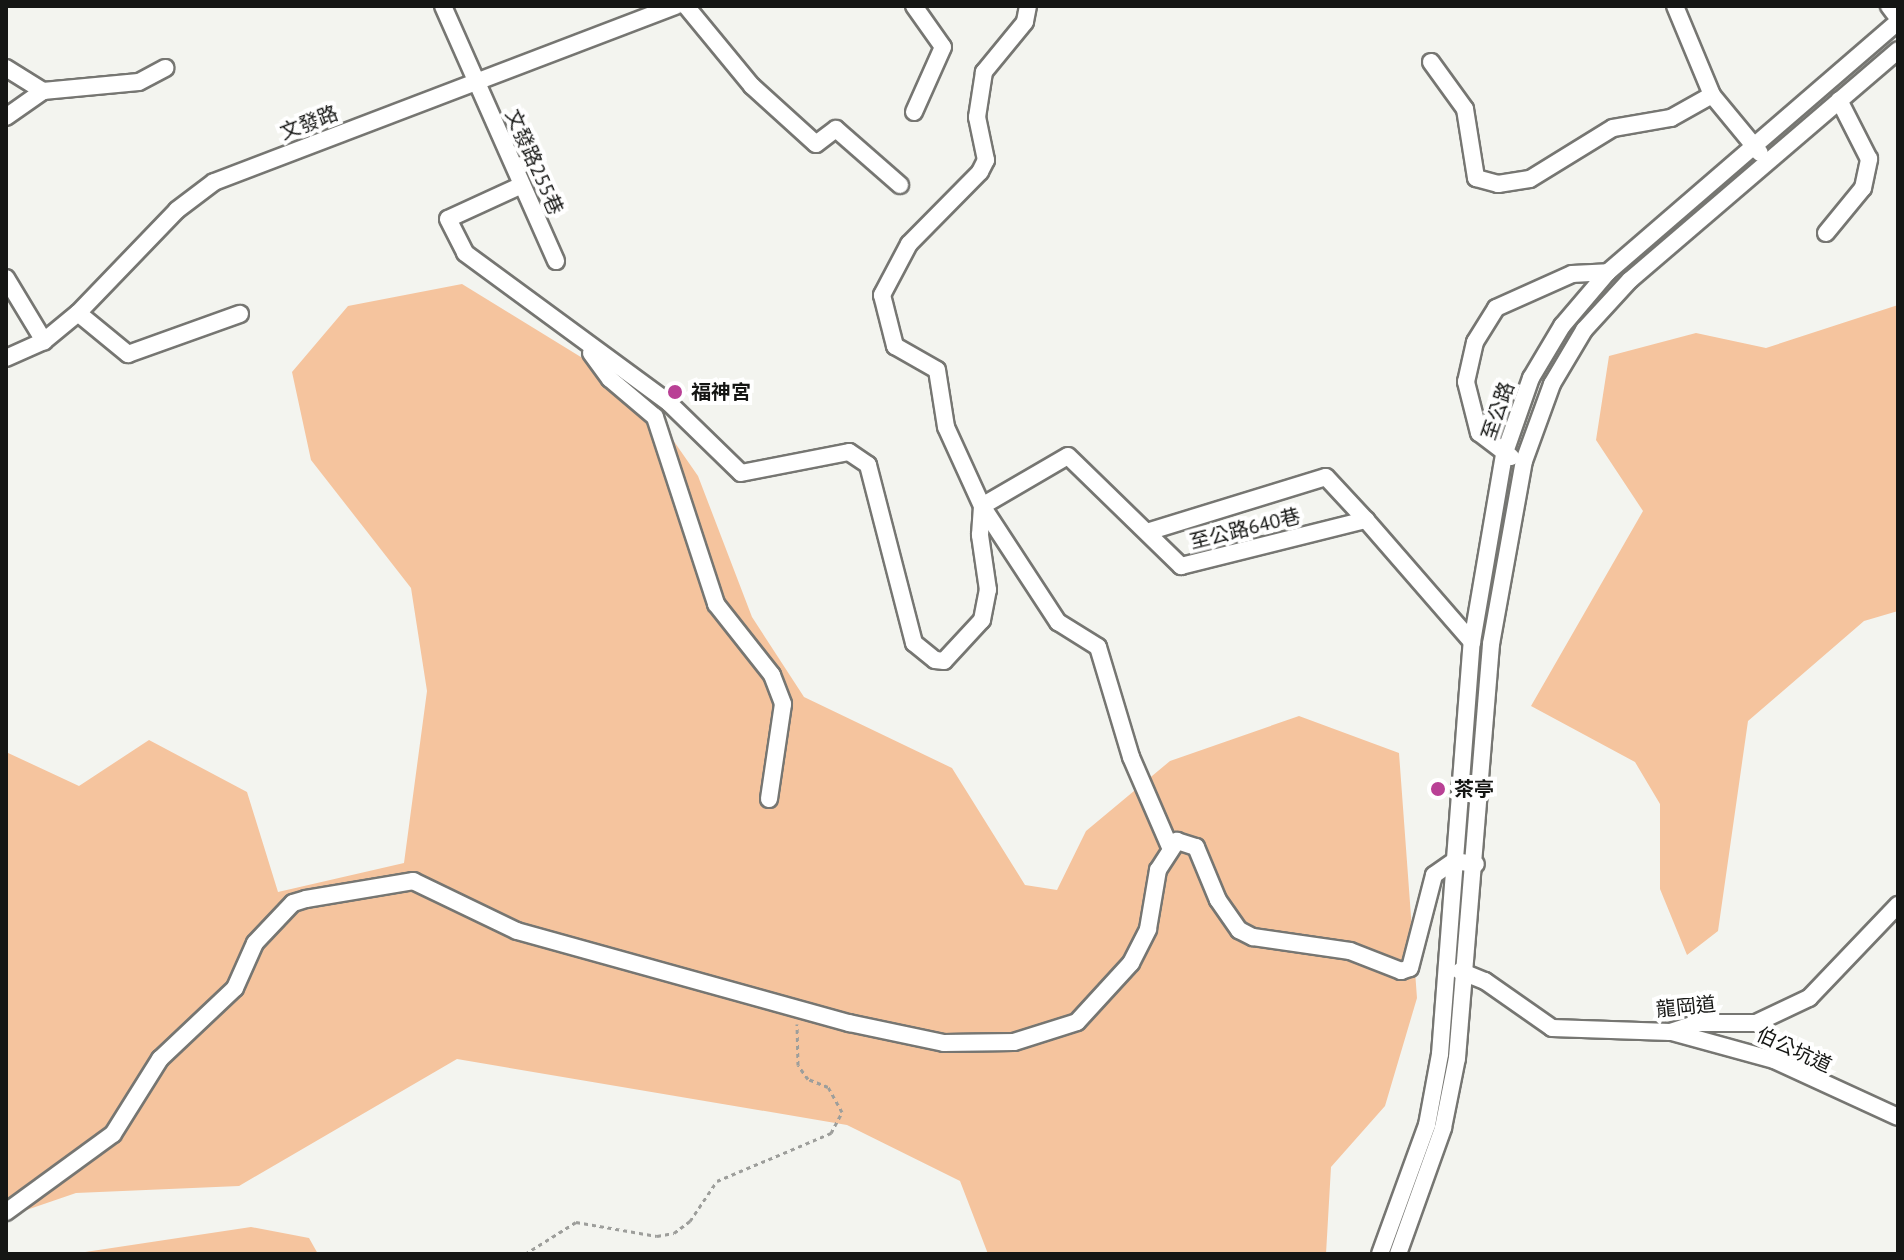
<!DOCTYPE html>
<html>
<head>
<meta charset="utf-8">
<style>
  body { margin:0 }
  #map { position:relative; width:1904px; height:1260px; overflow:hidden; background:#f3f4ef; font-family:"PT Sans","Noto Sans TC",sans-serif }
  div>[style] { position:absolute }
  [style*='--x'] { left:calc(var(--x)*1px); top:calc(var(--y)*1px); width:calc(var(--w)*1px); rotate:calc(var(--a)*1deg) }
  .green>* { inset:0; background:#f5c49e }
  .path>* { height:3px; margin-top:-1.5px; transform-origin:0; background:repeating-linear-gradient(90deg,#9d9e9b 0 4px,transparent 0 8px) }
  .roads { filter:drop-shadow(2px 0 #767672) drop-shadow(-2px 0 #767672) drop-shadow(0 2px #767672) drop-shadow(0 -2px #767672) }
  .minor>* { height:16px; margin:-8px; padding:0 8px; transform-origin:8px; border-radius:8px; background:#fff }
  .dots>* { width:22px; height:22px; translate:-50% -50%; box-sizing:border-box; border:4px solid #fff; border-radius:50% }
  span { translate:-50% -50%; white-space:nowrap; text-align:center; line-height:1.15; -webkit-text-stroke:8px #fff; paint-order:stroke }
  .street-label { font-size:20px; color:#151614 }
  .poi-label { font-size:20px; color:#151614; font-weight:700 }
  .left { translate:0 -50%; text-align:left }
  .frame { position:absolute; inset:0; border:8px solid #151614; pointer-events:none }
</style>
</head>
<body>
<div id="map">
  <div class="green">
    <i style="clip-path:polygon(462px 284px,641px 394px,698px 476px,752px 617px,804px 697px,952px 768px,1025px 885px,1057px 890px,1086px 831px,1170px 761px,1299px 716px,1399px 753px,1417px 998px,1385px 1106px,1331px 1167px,1326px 1254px,988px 1254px,960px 1181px,847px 1125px,457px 1059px,239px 1186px,76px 1193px,6px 1217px,6px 752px,79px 786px,149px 740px,247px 792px,278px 892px,404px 863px,427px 691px,411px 588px,311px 460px,292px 372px,348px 306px)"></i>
    <i style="clip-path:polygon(1898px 305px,1898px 611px,1864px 621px,1748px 721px,1718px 931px,1687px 955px,1660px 889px,1660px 804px,1635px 762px,1531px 706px,1643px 511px,1596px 440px,1609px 356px,1696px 333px,1766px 348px)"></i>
    <i style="clip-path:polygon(251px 1227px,309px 1238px,318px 1254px,72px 1254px)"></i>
  </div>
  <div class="path">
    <i style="--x:525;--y:1254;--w:60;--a:-32.1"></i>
    <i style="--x:576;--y:1222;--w:82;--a:9.8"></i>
    <i style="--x:657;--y:1236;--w:17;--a:-10"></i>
    <i style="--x:674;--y:1233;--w:20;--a:-37"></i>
    <i style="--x:690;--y:1221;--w:48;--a:-56"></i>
    <i style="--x:717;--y:1181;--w:124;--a:-22.8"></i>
    <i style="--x:831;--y:1133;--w:24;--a:-62"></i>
    <i style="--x:842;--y:1112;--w:29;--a:-119"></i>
    <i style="--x:828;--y:1087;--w:22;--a:-158"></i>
    <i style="--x:808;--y:1079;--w:17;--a:-126"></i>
    <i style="--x:798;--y:1065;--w:41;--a:-91.4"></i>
  </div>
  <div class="roads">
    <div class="minor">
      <i style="--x:443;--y:6;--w:279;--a:66.1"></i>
      <i style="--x:686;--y:6;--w:104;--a:50.5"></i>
      <i style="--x:752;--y:86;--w:86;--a:42.2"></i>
      <i style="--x:816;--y:144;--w:25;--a:-37"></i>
      <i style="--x:836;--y:129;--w:85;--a:41.2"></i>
      <i style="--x:1028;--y:6;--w:16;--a:101"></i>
      <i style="--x:1025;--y:22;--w:65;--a:129.4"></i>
      <i style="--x:984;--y:72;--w:46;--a:98.8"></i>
      <i style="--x:977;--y:117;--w:44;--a:78.2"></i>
      <i style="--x:986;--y:160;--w:13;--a:117"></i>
      <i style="--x:980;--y:172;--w:101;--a:134.6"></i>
      <i style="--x:909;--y:244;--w:58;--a:117.9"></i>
      <i style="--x:882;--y:295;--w:53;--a:75.7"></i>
      <i style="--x:895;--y:346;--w:48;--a:29.7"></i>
      <i style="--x:937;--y:370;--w:58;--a:81"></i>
      <i style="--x:946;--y:427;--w:87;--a:65.5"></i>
      <i style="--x:982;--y:506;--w:139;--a:56.8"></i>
      <i style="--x:1058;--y:622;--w:47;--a:32"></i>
      <i style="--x:1098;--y:647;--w:115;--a:73.3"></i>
      <i style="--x:1131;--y:757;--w:96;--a:66.6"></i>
      <i style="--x:1675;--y:6;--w:96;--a:67.4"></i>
      <i style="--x:1712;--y:95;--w:75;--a:50.4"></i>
      <i style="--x:1889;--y:6;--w:15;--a:53"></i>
      <i style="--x:1431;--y:62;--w:58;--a:54.1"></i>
      <i style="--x:1465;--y:109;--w:70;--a:80.9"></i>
      <i style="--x:1476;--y:178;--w:23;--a:15"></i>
      <i style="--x:1498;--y:184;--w:32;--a:-9"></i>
      <i style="--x:1530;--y:179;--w:97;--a:-31.6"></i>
      <i style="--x:1613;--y:128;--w:59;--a:-9.8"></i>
      <i style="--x:1671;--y:118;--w:47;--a:-29.3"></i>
      <i style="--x:6;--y:68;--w:44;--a:31.9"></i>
      <i style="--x:43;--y:91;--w:96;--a:-5.4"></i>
      <i style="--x:139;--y:82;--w:30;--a:-28"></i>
      <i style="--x:914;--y:112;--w:71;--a:-66"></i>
      <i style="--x:943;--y:47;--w:50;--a:-125.3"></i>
      <i style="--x:6;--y:117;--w:45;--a:-35.1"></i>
      <i style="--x:522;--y:185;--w:81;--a:155.3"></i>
      <i style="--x:448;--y:219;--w:38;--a:63"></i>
      <i style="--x:465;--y:253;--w:253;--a:36.3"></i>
      <i style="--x:669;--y:403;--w:100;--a:44.2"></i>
      <i style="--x:741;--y:473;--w:110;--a:-11"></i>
      <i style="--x:849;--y:452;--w:23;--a:34"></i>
      <i style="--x:868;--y:465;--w:184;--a:75.5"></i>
      <i style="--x:914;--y:643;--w:27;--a:39"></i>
      <i style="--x:935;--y:660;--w:9;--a:6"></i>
      <i style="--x:944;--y:661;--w:56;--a:-47.2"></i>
      <i style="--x:982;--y:620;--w:31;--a:-79"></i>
      <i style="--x:988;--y:590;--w:56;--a:-98.3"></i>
      <i style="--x:980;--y:535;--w:29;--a:-86"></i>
      <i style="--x:982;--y:506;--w:99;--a:-30.2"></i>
      <i style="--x:1068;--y:456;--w:158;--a:44.2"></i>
      <i style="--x:1181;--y:566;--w:191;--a:-14"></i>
      <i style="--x:1366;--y:520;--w:162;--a:49"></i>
      <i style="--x:1826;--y:233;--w:58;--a:-50.6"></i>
      <i style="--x:1863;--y:188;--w:30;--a:-78"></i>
      <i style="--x:1869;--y:159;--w:66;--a:-117"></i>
      <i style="--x:6;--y:278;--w:74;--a:58.9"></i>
      <i style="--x:78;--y:313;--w:65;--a:39.4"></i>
      <i style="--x:128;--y:354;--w:119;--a:-19.7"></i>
      <i style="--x:591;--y:353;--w:32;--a:54"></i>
      <i style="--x:610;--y:379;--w:59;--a:40.2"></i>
      <i style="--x:655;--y:417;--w:197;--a:71.9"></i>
      <i style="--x:716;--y:604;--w:90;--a:51.7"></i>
      <i style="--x:772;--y:675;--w:31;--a:69"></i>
      <i style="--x:783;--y:704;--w:96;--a:98.4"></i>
      <i style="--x:6;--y:358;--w:42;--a:-24.1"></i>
      <i style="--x:44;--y:341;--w:44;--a:-39.5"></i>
      <i style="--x:78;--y:313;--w:143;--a:-46.1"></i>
      <i style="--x:177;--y:210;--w:46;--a:-37.1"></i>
      <i style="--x:214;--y:182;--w:494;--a:-20.9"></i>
      <i style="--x:1511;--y:457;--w:40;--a:-143"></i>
      <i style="--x:1479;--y:433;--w:53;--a:-104.3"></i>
      <i style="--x:1466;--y:382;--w:41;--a:-77.3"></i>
      <i style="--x:1475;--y:342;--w:40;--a:-58"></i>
      <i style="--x:1496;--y:308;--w:83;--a:-24.1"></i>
      <i style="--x:1572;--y:274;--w:36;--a:-3"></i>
      <i style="--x:1147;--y:532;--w:187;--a:-17.1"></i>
      <i style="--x:1326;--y:477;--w:59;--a:47.1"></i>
      <i style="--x:1460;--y:971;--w:27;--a:22"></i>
      <i style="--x:1485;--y:981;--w:82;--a:35"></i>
      <i style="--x:1552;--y:1028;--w:118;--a:1.9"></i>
      <i style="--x:1670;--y:1032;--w:29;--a:-18"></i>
      <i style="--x:1698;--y:1023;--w:58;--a:0"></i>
      <i style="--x:1756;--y:1023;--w:59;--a:-25.3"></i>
      <i style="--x:1809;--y:998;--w:129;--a:-46.3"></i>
      <i style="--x:1672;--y:1032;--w:106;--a:15.4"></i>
      <i style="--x:1774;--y:1060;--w:136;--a:24.7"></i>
      <i style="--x:6;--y:1212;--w:132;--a:-36.1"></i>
      <i style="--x:113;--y:1134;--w:89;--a:-57.9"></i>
      <i style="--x:160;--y:1059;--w:103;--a:-43.4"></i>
      <i style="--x:235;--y:988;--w:49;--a:-66"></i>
      <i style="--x:255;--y:943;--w:55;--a:-46.5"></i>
      <i style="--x:293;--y:903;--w:14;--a:-17"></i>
      <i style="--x:306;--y:899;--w:109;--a:-9.5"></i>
      <i style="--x:413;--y:881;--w:115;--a:25.7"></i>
      <i style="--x:517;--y:931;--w:345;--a:15.5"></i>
      <i style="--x:849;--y:1023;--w:97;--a:11.9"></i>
      <i style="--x:944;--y:1043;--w:70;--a:-0.8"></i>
      <i style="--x:1014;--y:1042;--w:66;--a:-17.6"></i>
      <i style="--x:1077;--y:1022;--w:80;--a:-47.5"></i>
      <i style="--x:1131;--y:963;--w:38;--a:-63"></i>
      <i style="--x:1148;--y:929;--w:60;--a:-80.4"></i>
      <i style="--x:1158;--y:870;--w:35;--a:-57"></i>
      <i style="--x:1177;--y:841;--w:20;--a:18"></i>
      <i style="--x:1196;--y:847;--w:57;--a:67.5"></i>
      <i style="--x:1218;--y:900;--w:37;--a:55"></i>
      <i style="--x:1239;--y:930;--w:16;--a:27"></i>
      <i style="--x:1253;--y:937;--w:98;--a:8.2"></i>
      <i style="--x:1350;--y:951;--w:55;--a:21.4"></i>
      <i style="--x:1401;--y:971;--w:9;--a:-18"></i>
      <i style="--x:1410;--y:968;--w:96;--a:-75.5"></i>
      <i style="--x:1434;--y:875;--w:24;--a:-35"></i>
      <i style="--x:1454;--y:861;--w:22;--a:8"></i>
      <i style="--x:1380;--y:1254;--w:137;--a:-70"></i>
      <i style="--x:1427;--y:1125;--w:72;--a:-79.6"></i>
      <i style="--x:1440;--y:1054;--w:413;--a:-85.6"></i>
      <i style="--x:1472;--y:642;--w:190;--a:-80.3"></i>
      <i style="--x:1504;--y:455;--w:82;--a:-70.7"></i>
      <i style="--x:1531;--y:378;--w:61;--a:-59.2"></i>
      <i style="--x:1562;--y:326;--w:71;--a:-49.6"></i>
      <i style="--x:1608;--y:272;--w:383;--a:-40.8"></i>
      <i style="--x:1398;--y:1254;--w:134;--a:-70.3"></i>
      <i style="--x:1443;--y:1128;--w:71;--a:-78.7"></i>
      <i style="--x:1457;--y:1058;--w:415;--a:-85.3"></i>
      <i style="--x:1491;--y:644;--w:186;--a:-79.8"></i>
      <i style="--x:1524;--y:461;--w:82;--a:-70"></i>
      <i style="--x:1552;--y:384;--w:63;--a:-59.3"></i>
      <i style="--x:1584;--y:330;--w:68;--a:-47.4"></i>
      <i style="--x:1630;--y:280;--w:353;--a:-40.6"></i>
    </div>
  </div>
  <div class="dots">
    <i style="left:675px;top:392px;background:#b94095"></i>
    <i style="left:1438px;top:789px;background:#b94095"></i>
  </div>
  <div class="street-label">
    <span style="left:309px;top:123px;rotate:-21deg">文發路</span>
    <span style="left:534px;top:162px;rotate:66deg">文發路255巷</span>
    <span style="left:1498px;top:411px;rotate:-71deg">至公路</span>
    <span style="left:1245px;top:529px;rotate:-14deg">至公路640巷</span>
    <span style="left:1686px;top:1007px;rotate:-6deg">龍岡道</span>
    <span style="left:1794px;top:1050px;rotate:25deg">伯公坑道</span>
  </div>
  <div class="poi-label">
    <span class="left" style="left:691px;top:392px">福神宮</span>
    <span class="left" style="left:1454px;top:789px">茶亭</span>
  </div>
  <div class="frame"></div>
</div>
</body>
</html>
